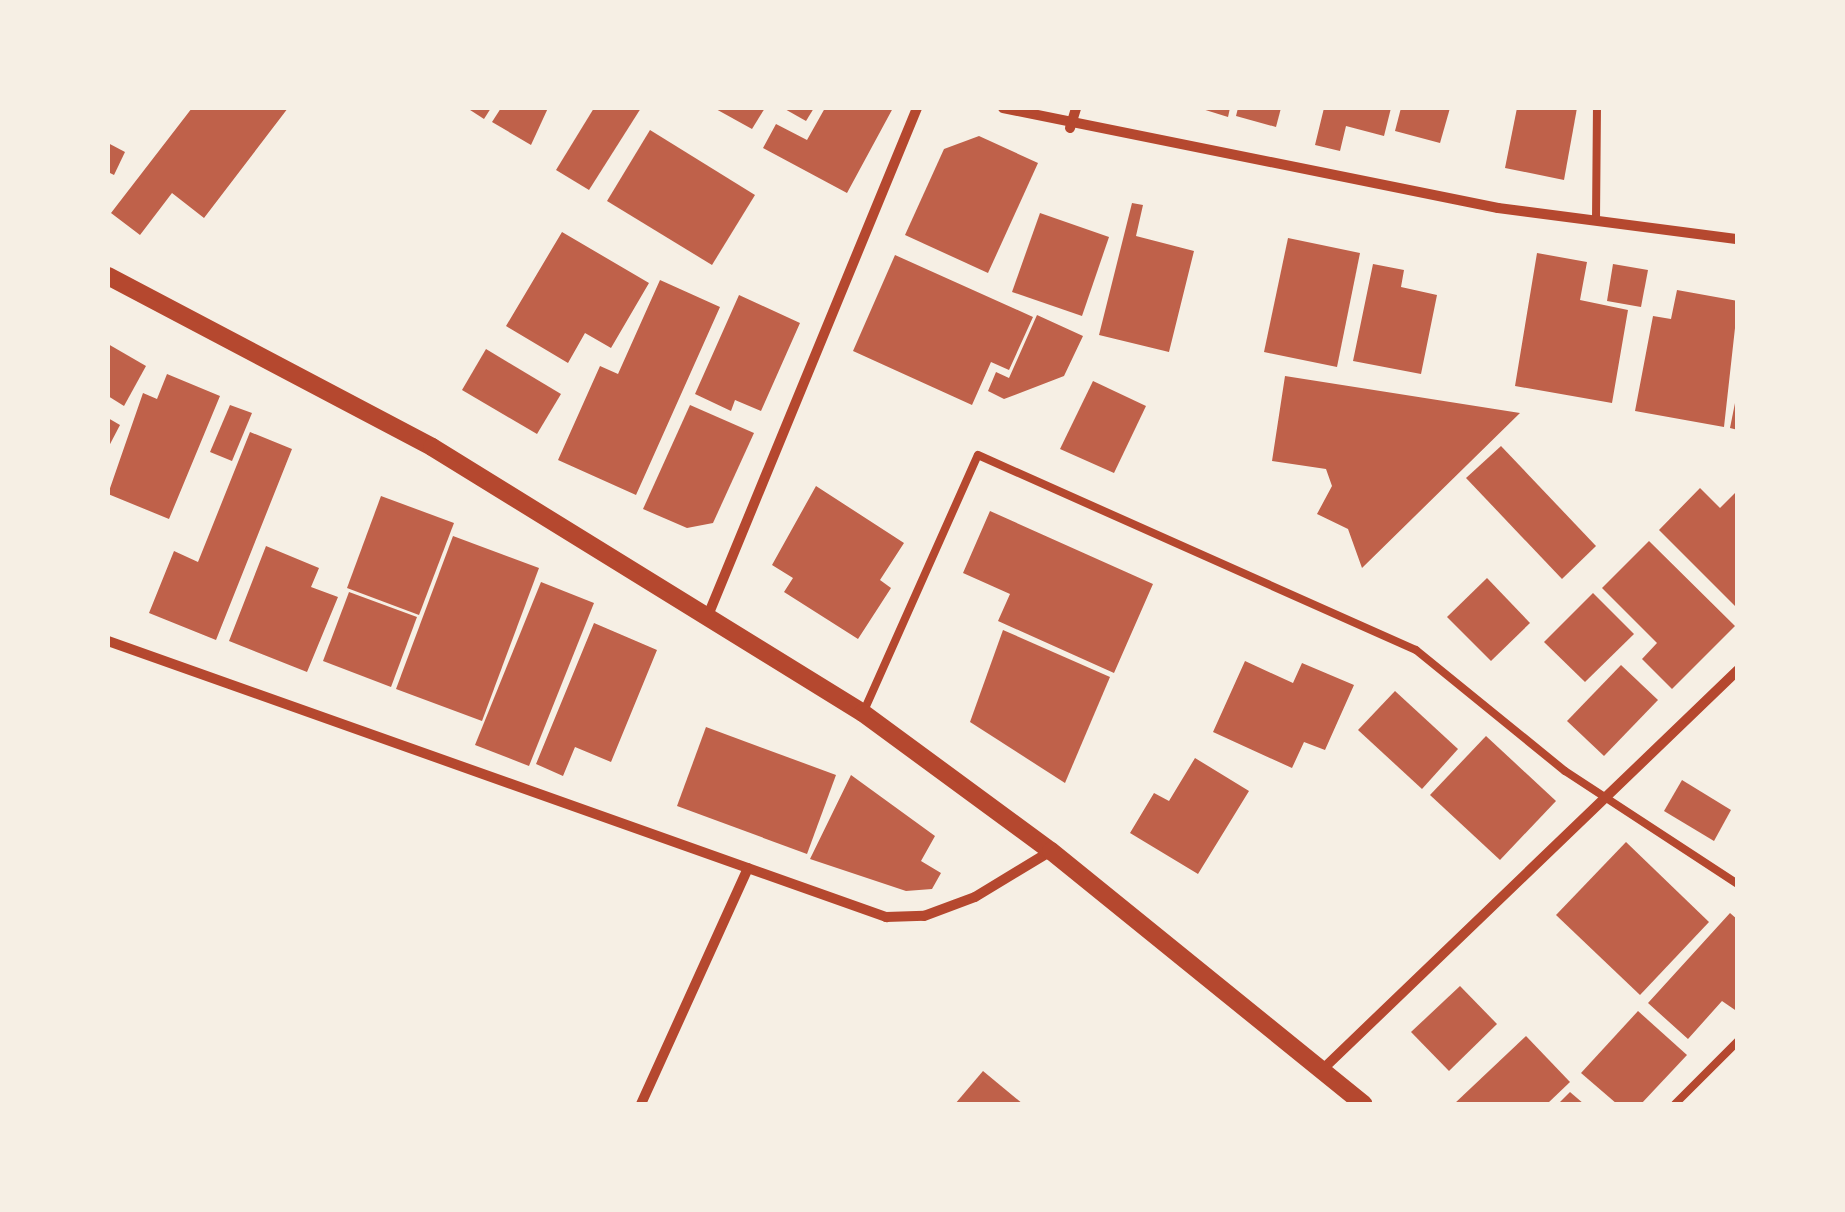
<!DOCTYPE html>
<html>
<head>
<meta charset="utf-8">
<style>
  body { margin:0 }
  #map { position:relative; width:1845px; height:1212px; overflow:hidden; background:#f6efe4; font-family:Arial,sans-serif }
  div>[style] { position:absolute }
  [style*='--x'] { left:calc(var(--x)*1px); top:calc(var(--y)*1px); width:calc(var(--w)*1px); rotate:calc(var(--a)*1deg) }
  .building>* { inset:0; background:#bf614a }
  .service>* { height:8px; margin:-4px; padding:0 4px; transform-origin:4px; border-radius:4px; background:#b5482f }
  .minor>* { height:10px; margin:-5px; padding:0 5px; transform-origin:5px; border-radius:5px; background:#b5482f }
  .tertiary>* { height:18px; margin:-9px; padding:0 9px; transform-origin:9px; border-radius:9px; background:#b5482f }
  span { translate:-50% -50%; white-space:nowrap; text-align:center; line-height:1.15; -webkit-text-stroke:10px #f6efe4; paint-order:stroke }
  .frame { position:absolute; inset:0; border:110px solid #f6efe4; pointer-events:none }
</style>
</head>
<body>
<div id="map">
  <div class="building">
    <i style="clip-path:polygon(192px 108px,288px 108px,204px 218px,172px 193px,140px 235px,111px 213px)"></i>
    <i style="clip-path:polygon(467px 108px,491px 108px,484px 119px)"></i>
    <i style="clip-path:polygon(501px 108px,548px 108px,531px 145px,492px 122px)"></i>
    <i style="clip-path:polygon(594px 108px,641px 108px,589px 190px,556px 170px)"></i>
    <i style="clip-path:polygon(714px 108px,765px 108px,752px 129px)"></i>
    <i style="clip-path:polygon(783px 108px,814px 108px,806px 121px)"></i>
    <i style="clip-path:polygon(825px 108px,893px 108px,847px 193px,763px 148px,776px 124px,807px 140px)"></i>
    <i style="clip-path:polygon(1199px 108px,1230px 108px,1228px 117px)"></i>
    <i style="clip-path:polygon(1238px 108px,1281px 108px,1276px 127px,1236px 116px)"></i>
    <i style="clip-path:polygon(1324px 108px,1391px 108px,1384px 136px,1346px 126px,1340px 151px,1315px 145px)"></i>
    <i style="clip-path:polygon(1401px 108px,1450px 108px,1440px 143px,1395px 131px)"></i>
    <i style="clip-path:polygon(1517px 108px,1577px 108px,1564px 180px,1505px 168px)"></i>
    <i style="clip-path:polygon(650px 130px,755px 195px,712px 265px,607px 201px)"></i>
    <i style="clip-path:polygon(979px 136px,1038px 163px,988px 273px,905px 235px,944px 149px)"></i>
    <i style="clip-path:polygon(108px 143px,125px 152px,114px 175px,108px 172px)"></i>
    <i style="clip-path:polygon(1132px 203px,1143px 205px,1136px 236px,1194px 251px,1169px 352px,1099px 335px)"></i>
    <i style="clip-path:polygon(1040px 213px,1109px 237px,1082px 316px,1012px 292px)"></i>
    <i style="clip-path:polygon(562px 232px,649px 283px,611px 348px,585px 333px,568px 363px,506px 326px)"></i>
    <i style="clip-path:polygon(1288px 238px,1360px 253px,1337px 367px,1264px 352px)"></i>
    <i style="clip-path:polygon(1537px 253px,1587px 262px,1580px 300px,1628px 310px,1612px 403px,1515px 386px)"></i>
    <i style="clip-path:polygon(895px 255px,1033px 317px,1009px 370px,991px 362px,972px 405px,853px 351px)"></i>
    <i style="clip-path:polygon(1373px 264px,1404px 270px,1401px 287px,1437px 295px,1421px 374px,1353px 361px)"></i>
    <i style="clip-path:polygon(1613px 264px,1648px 270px,1641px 307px,1607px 301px)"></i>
    <i style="clip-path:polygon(660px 280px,720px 307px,636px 495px,558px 460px,600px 366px,618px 374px)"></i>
    <i style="clip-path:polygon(1677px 290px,1738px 301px,1724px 427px,1635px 411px,1653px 316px,1671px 319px)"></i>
    <i style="clip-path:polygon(739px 295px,800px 323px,761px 411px,735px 400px,731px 411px,695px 394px)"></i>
    <i style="clip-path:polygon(1037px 315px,1083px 336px,1064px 376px,1004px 399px,988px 391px,996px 372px,1009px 378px)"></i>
    <i style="clip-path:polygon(108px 344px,146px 366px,124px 406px,108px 396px)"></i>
    <i style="clip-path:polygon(486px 349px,561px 394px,537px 434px,462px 390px)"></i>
    <i style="clip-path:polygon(167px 374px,220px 396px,169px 519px,108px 494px,143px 393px,157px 399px)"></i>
    <i style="clip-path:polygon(1285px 376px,1520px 413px,1362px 568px,1348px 529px,1317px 514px,1332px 486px,1326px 469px,1272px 461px)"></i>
    <i style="clip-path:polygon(1093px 381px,1146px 406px,1114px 473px,1060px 449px)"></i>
    <i style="clip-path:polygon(1736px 398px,1738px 398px,1738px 430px,1730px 428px)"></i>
    <i style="clip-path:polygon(230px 405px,252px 413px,232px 461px,210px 452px)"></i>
    <i style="clip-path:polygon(690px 405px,754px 433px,713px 523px,687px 528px,643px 509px)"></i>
    <i style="clip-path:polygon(108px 418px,120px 425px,108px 448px)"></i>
    <i style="clip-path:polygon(250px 432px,292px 449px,216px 640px,149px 613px,174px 551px,198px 562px)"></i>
    <i style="clip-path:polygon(1501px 446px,1596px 546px,1562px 579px,1466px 478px)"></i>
    <i style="clip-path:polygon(816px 486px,904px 543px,880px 580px,891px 588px,858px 639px,784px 592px,793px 578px,772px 565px)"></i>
    <i style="clip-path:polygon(1700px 488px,1720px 508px,1738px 490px,1738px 609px,1659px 530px)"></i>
    <i style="clip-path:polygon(381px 496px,454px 523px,419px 615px,347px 588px)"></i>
    <i style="clip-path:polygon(990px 511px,1153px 584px,1114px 673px,998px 621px,1010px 594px,963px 573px)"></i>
    <i style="clip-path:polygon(453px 536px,539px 568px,482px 721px,396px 689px)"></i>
    <i style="clip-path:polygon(1649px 541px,1735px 626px,1672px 689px,1642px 659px,1657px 643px,1602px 588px)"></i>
    <i style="clip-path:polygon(266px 546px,319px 568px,311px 587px,338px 597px,307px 672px,229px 641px)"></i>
    <i style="clip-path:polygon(1487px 578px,1530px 623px,1491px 661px,1447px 617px)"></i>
    <i style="clip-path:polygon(541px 582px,594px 603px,529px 766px,475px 745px)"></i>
    <i style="clip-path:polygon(349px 592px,417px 617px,391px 687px,323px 661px)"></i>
    <i style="clip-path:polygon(1593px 593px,1634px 634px,1585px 682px,1544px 642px)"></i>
    <i style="clip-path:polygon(594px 623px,657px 650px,611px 762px,575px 747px,563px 776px,536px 764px)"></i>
    <i style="clip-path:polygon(1003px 630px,1110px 677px,1065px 783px,970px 722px)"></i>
    <i style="clip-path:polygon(1245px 661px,1293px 683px,1302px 663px,1354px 685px,1325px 750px,1304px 742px,1292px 768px,1213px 732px)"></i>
    <i style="clip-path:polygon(1621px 665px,1658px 700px,1604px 756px,1567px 721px)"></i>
    <i style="clip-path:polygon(1395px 691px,1458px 749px,1422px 789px,1358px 730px)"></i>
    <i style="clip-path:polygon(706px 727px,836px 775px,807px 854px,677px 806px)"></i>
    <i style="clip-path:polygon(1486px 736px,1556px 801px,1500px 860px,1430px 795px)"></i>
    <i style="clip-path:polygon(1195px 758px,1249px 791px,1198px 874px,1130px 833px,1154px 793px,1169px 801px)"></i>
    <i style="clip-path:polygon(851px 775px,935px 836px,921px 861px,941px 873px,932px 889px,906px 891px,810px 859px)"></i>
    <i style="clip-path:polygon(1682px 780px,1731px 810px,1714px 841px,1664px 811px)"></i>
    <i style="clip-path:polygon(1626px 842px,1709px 922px,1640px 995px,1556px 915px)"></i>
    <i style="clip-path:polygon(1730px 913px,1738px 920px,1738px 1012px,1722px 1001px,1688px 1039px,1648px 1003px)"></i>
    <i style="clip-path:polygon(1460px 986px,1497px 1024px,1449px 1071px,1411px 1032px)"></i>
    <i style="clip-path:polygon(1638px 1011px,1687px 1055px,1641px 1104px,1617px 1104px,1581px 1073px)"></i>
    <i style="clip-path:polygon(1526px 1036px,1570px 1082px,1547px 1104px,1454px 1104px)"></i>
    <i style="clip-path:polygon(983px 1071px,1023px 1104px,955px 1104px)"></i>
    <i style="clip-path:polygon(1570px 1092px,1584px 1104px,1558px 1104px)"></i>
  </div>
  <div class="service">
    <i style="--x:1596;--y:219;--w:111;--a:-89.5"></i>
    <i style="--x:863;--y:713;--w:282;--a:-66"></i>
    <i style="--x:978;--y:455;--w:479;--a:24"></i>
    <i style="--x:1416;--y:650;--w:192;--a:39.1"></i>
    <i style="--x:1565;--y:771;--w:207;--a:33.2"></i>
    <i style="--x:1675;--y:1104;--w:89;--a:-45"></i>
  </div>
  <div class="minor">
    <i style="--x:1003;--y:108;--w:505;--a:11.42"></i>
    <i style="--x:1498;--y:208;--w:242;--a:7.4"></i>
    <i style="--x:1070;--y:128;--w:21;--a:-73"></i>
    <i style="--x:709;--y:613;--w:546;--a:-67.61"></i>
    <i style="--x:108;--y:641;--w:826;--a:19.53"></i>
    <i style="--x:886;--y:917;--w:38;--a:-2"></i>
    <i style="--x:924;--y:916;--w:54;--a:-20.4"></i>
    <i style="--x:975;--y:897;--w:89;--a:-31.2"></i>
    <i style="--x:1324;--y:1068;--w:574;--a:-43.87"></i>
    <i style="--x:641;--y:1104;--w:259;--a:-65.6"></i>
  </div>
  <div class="tertiary">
    <i style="--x:108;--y:276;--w:366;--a:27.8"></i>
    <i style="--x:432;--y:447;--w:506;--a:31.68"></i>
    <i style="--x:863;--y:713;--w:233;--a:36.3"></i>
    <i style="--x:1051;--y:851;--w:402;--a:39"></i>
  </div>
  <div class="frame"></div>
</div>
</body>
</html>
